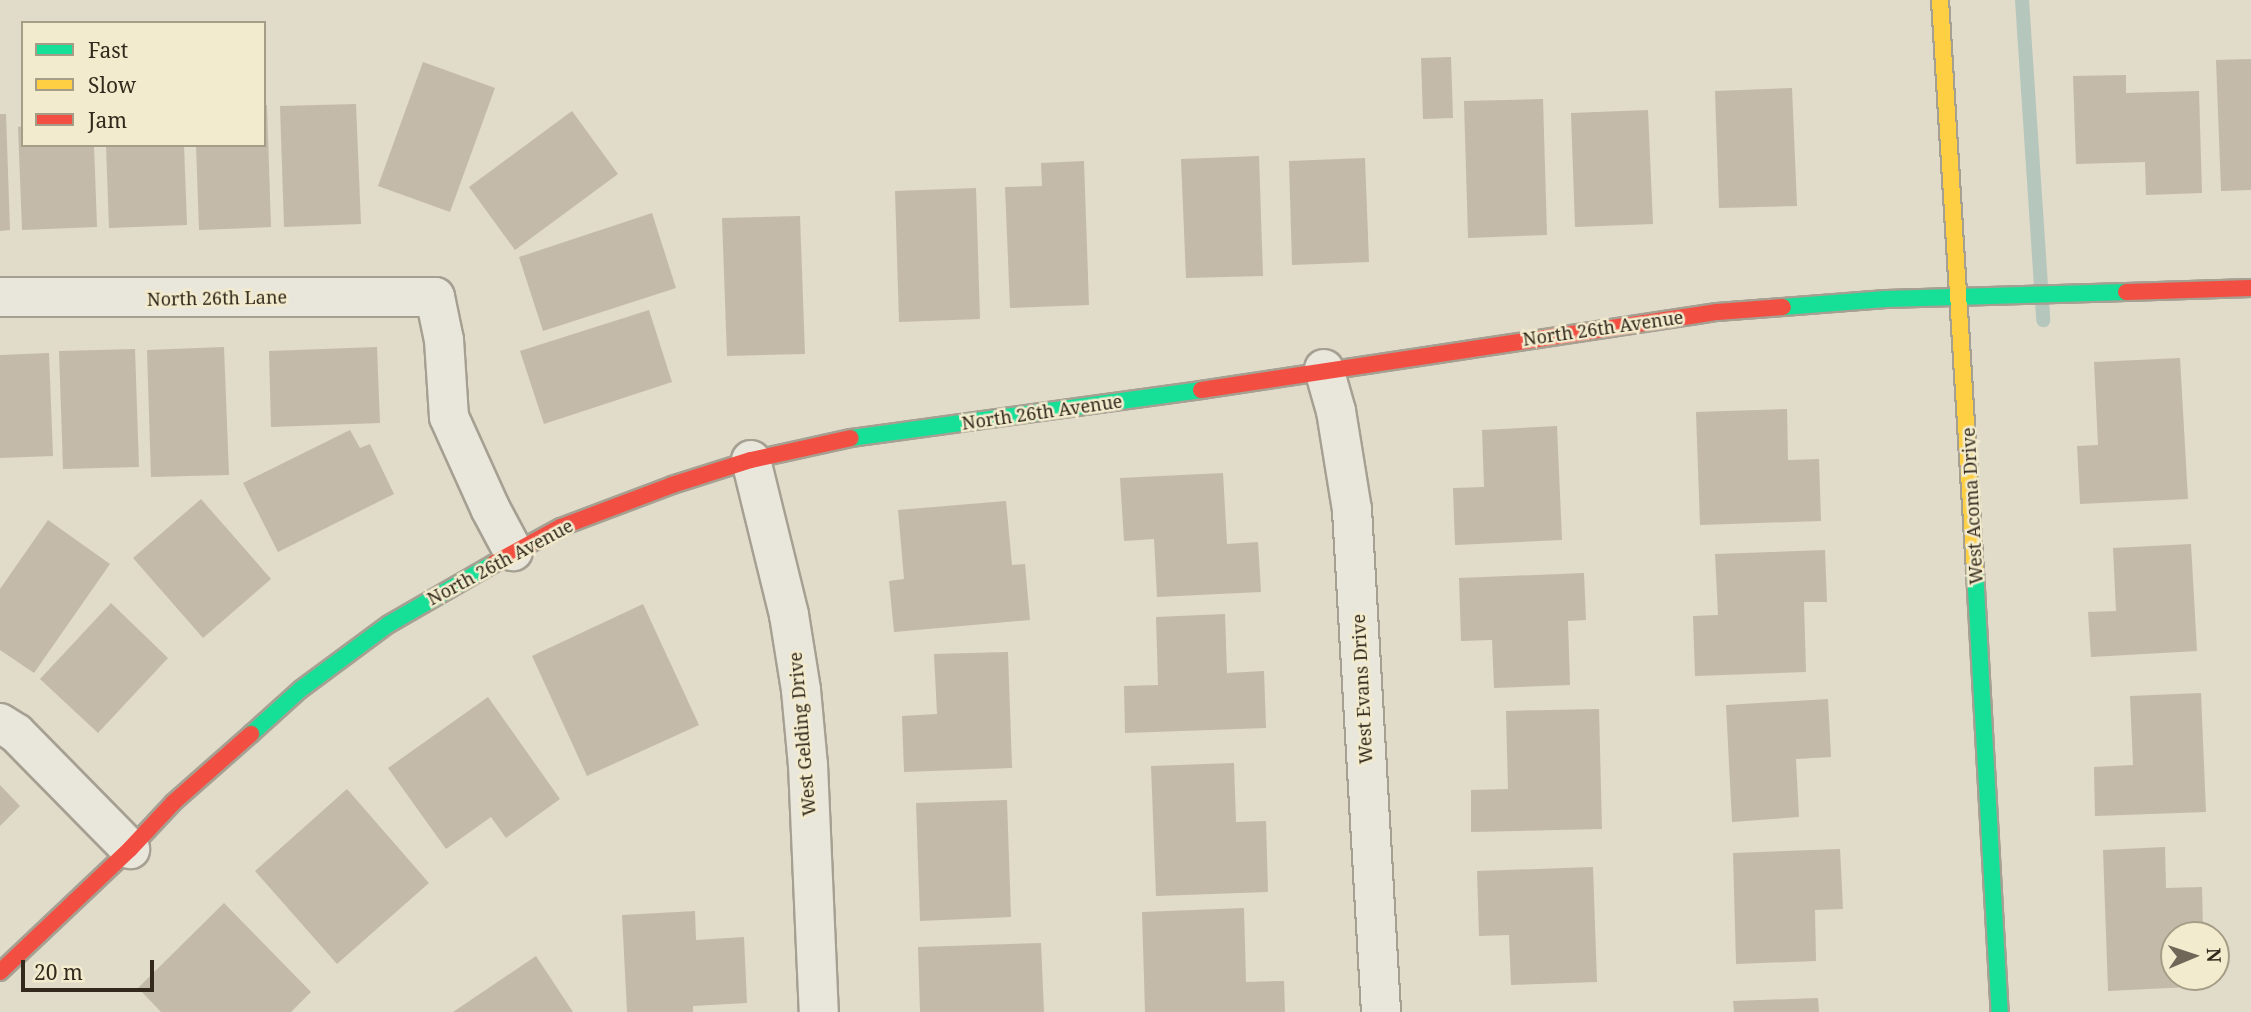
<!DOCTYPE html>
<html>
<head>
<meta charset="utf-8">
<style>
  body { margin:0 }
  #map { position:relative; width:2251px; height:1012px; overflow:hidden; background:#e1dbc9; font-family:"Noto Serif",serif }
  div>[style] { position:absolute }
  [style*='--x'] { left:calc(var(--x)*1px); top:calc(var(--y)*1px); width:calc(var(--w)*1px); rotate:calc(var(--a)*1deg) }
  .stream>* { height:14px; margin:-7px; padding:0 7px; transform-origin:7px; border-radius:7px; background:#b5c6bc }
  .building>* { inset:0; background:#c4baaa }
  .roads { filter:drop-shadow(2px 0 #a6a093) drop-shadow(-2px 0 #a6a093) drop-shadow(0 2px #a6a093) drop-shadow(0 -2px #a6a093) }
  .street>* { height:38px; margin:-19px; padding:0 19px; transform-origin:19px; border-radius:19px; background:#e9e6db }
  .fast>* { height:16px; margin:-8px; padding:0 8px; transform-origin:8px; border-radius:8px; background:#16e098 }
  .slow>* { height:16px; margin:-8px; padding:0 8px; transform-origin:8px; border-radius:8px; background:#ffcf43 }
  .jam>* { height:16px; margin:-8px; padding:0 8px; transform-origin:8px; border-radius:8px; background:#f24e42 }
  span { translate:-50% -50%; white-space:nowrap; text-align:center; line-height:1.15; -webkit-text-stroke:5px #f3ebce; paint-order:stroke }
  .street-label { font-size:18px; color:#33291c }
  .legend { position:absolute; left:21px; top:21px; width:245px; height:126px; box-sizing:border-box; background:#f3ebce; border:2px solid #a69d87; margin:0; padding:9px 12px; list-style:none; font-size:21px; color:#33291c }
  .legend li { display:flex; align-items:center; gap:14px; height:35px }
  .legend b { width:35px; border:2px solid #a69d87 }
  .north { position:absolute; left:2160px; top:921px; width:70px; height:70px; box-sizing:border-box; background:#f3ebce; border:2px solid #a69d87; border-radius:50%; rotate:88deg; font-size:19px; font-weight:700; line-height:28px; text-align:center; color:#33291c }
  .north::after { content:''; display:block; margin:auto; width:24px; height:32px; background:#706759; clip-path:polygon(50% 0,100% 100%,50% 72%,0 100%) }
  .scale { position:absolute; left:21px; top:960px; width:133px; height:32px; box-sizing:border-box; border:4px solid #33291c; border-top:0; padding-left:9px; font-size:21px; line-height:24px; white-space:nowrap; color:#33291c; -webkit-text-stroke:5px #f3ebce; paint-order:stroke }
</style>
</head>
<body>
<div id="map">
  <div class="stream">
    <i style="--x:2022;--y:0;--w:321;--a:86.2"></i>
  </div>
  <div class="building">
    <i style="clip-path:polygon(1451px 57px,1453px 118px,1423px 119px,1421px 58px)"></i>
    <i style="clip-path:polygon(2251px 59px,2251px 190px,2221px 191px,2216px 60px)"></i>
    <i style="clip-path:polygon(423px 62px,495px 88px,450px 212px,378px 186px)"></i>
    <i style="clip-path:polygon(2126px 75px,2126px 93px,2199px 91px,2202px 193px,2146px 195px,2145px 162px,2076px 164px,2073px 76px)"></i>
    <i style="clip-path:polygon(1792px 88px,1797px 206px,1719px 208px,1715px 91px)"></i>
    <i style="clip-path:polygon(1543px 99px,1547px 235px,1468px 238px,1464px 101px)"></i>
    <i style="clip-path:polygon(356px 104px,361px 224px,284px 227px,280px 106px)"></i>
    <i style="clip-path:polygon(264px 105px,267px 105px,271px 227px,199px 230px,196px 145px,264px 145px)"></i>
    <i style="clip-path:polygon(1648px 110px,1653px 224px,1575px 227px,1571px 113px)"></i>
    <i style="clip-path:polygon(572px 111px,618px 174px,515px 250px,469px 187px)"></i>
    <i style="clip-path:polygon(0 114px,6px 114px,10px 230px,0 231px)"></i>
    <i style="clip-path:polygon(23px 126px,23px 145px,94px 145px,97px 227px,22px 230px,18px 127px)"></i>
    <i style="clip-path:polygon(106px 145px,184px 145px,187px 225px,109px 228px)"></i>
    <i style="clip-path:polygon(1259px 156px,1263px 276px,1186px 278px,1181px 159px)"></i>
    <i style="clip-path:polygon(1365px 158px,1369px 262px,1292px 265px,1289px 161px)"></i>
    <i style="clip-path:polygon(1084px 161px,1089px 305px,1010px 308px,1005px 187px,1042px 186px,1041px 163px)"></i>
    <i style="clip-path:polygon(976px 188px,980px 319px,899px 322px,895px 191px)"></i>
    <i style="clip-path:polygon(652px 213px,676px 288px,543px 331px,519px 257px)"></i>
    <i style="clip-path:polygon(800px 216px,805px 354px,727px 356px,722px 218px)"></i>
    <i style="clip-path:polygon(649px 310px,672px 382px,544px 424px,520px 351px)"></i>
    <i style="clip-path:polygon(224px 347px,229px 475px,151px 477px,147px 350px)"></i>
    <i style="clip-path:polygon(377px 347px,380px 423px,271px 427px,269px 351px)"></i>
    <i style="clip-path:polygon(135px 349px,139px 467px,63px 469px,59px 351px)"></i>
    <i style="clip-path:polygon(49px 353px,53px 456px,0 458px,0 355px)"></i>
    <i style="clip-path:polygon(2180px 358px,2188px 499px,2080px 504px,2077px 446px,2098px 445px,2094px 362px)"></i>
    <i style="clip-path:polygon(1787px 409px,1788px 460px,1819px 459px,1821px 521px,1700px 525px,1696px 412px)"></i>
    <i style="clip-path:polygon(1557px 426px,1562px 540px,1455px 545px,1453px 488px,1484px 487px,1482px 430px)"></i>
    <i style="clip-path:polygon(350px 430px,360px 448px,370px 444px,394px 494px,278px 552px,243px 483px)"></i>
    <i style="clip-path:polygon(1223px 473px,1227px 544px,1258px 542px,1261px 592px,1157px 597px,1154px 539px,1124px 541px,1120px 478px)"></i>
    <i style="clip-path:polygon(201px 499px,271px 579px,203px 638px,133px 558px)"></i>
    <i style="clip-path:polygon(1006px 501px,1012px 565px,1025px 564px,1030px 620px,894px 632px,889px 581px,904px 579px,898px 510px)"></i>
    <i style="clip-path:polygon(48px 520px,110px 564px,34px 673px,0 650px,0 589px)"></i>
    <i style="clip-path:polygon(2191px 544px,2197px 651px,2091px 657px,2088px 612px,2116px 611px,2113px 548px)"></i>
    <i style="clip-path:polygon(1825px 550px,1827px 602px,1804px 602px,1806px 672px,1695px 676px,1693px 616px,1718px 615px,1715px 554px)"></i>
    <i style="clip-path:polygon(1584px 573px,1586px 620px,1568px 621px,1570px 685px,1494px 688px,1492px 640px,1461px 641px,1459px 578px)"></i>
    <i style="clip-path:polygon(111px 603px,168px 658px,98px 733px,40px 679px)"></i>
    <i style="clip-path:polygon(643px 604px,699px 725px,587px 776px,532px 656px)"></i>
    <i style="clip-path:polygon(1225px 614px,1227px 673px,1264px 671px,1266px 728px,1125px 733px,1124px 686px,1158px 685px,1156px 617px)"></i>
    <i style="clip-path:polygon(1008px 652px,1012px 768px,904px 772px,902px 716px,937px 714px,934px 654px)"></i>
    <i style="clip-path:polygon(2201px 693px,2206px 812px,2095px 816px,2094px 767px,2133px 765px,2130px 696px)"></i>
    <i style="clip-path:polygon(488px 697px,560px 799px,506px 838px,491px 817px,446px 849px,388px 768px)"></i>
    <i style="clip-path:polygon(1828px 699px,1831px 757px,1796px 759px,1799px 817px,1732px 822px,1726px 705px)"></i>
    <i style="clip-path:polygon(1599px 709px,1602px 829px,1471px 832px,1471px 790px,1508px 789px,1506px 711px)"></i>
    <i style="clip-path:polygon(1234px 763px,1236px 822px,1266px 821px,1268px 892px,1156px 896px,1151px 766px)"></i>
    <i style="clip-path:polygon(0 785px,20px 806px,0 826px)"></i>
    <i style="clip-path:polygon(347px 789px,429px 883px,337px 964px,255px 871px)"></i>
    <i style="clip-path:polygon(1007px 800px,1011px 917px,920px 921px,916px 803px)"></i>
    <i style="clip-path:polygon(2165px 847px,2166px 888px,2202px 887px,2203px 928px,2187px 929px,2187px 935px,2174px 935px,2174px 977px,2188px 977px,2189px 987px,2108px 991px,2103px 850px)"></i>
    <i style="clip-path:polygon(1840px 849px,1843px 909px,1815px 910px,1816px 961px,1736px 964px,1733px 853px)"></i>
    <i style="clip-path:polygon(1593px 867px,1597px 982px,1511px 985px,1509px 935px,1479px 936px,1477px 871px)"></i>
    <i style="clip-path:polygon(224px 903px,311px 992px,291px 1012px,161px 1012px,138px 988px)"></i>
    <i style="clip-path:polygon(1244px 908px,1246px 982px,1284px 981px,1285px 1012px,1145px 1012px,1142px 912px)"></i>
    <i style="clip-path:polygon(695px 911px,696px 940px,744px 937px,747px 1003px,693px 1006px,693px 1012px,627px 1012px,622px 915px)"></i>
    <i style="clip-path:polygon(1041px 943px,1044px 1012px,920px 1012px,918px 947px)"></i>
    <i style="clip-path:polygon(536px 956px,573px 1012px,453px 1012px)"></i>
    <i style="clip-path:polygon(1818px 998px,1819px 1012px,1734px 1012px,1733px 1001px)"></i>
  </div>
  <div class="roads">
    <div class="street">
      <i style="--x:0;--y:297;--w:435;--a:0"></i>
      <i style="--x:435;--y:297;--w:44;--a:78.2"></i>
      <i style="--x:444;--y:340;--w:77;--a:86.3"></i>
      <i style="--x:449;--y:417;--w:100;--a:65.7"></i>
      <i style="--x:490;--y:508;--w:49;--a:61.9"></i>
      <i style="--x:1324;--y:369;--w:44;--a:74.1"></i>
      <i style="--x:1336;--y:411;--w:100;--a:80.8"></i>
      <i style="--x:1352;--y:510;--w:503;--a:86.69"></i>
      <i style="--x:751;--y:460;--w:160;--a:76.2"></i>
      <i style="--x:789;--y:615;--w:76;--a:80.9"></i>
      <i style="--x:801;--y:690;--w:75;--a:84.7"></i>
      <i style="--x:808;--y:765;--w:247;--a:87.5"></i>
      <i style="--x:0;--y:723;--w:19;--a:32"></i>
      <i style="--x:16;--y:733;--w:163;--a:45.5"></i>
    </div>
    <div class="fast">
      <i style="--x:1783;--y:307;--w:103;--a:-4.4"></i>
      <i style="--x:1886;--y:299;--w:240;--a:-1.7"></i>
      <i style="--x:851;--y:438;--w:353;--a:-7.8"></i>
      <i style="--x:1975;--y:571;--w:442;--a:86.8"></i>
      <i style="--x:251;--y:734;--w:67;--a:-42"></i>
      <i style="--x:301;--y:689;--w:109;--a:-36.5"></i>
      <i style="--x:389;--y:624;--w:120;--a:-30"></i>
    </div>
    <div class="slow">
      <i style="--x:1940;--y:0;--w:572;--a:86.49"></i>
    </div>
    <div class="jam">
      <i style="--x:2126;--y:292;--w:125;--a:-1.8"></i>
      <i style="--x:1201;--y:390;--w:522;--a:-8.6"></i>
      <i style="--x:1717;--y:312;--w:66;--a:-4.3"></i>
      <i style="--x:493;--y:564;--w:77;--a:-28.6"></i>
      <i style="--x:561;--y:527;--w:119;--a:-20.7"></i>
      <i style="--x:672;--y:485;--w:83;--a:-17.6"></i>
      <i style="--x:751;--y:460;--w:102;--a:-12.4"></i>
      <i style="--x:0;--y:972;--w:179;--a:-43.4"></i>
      <i style="--x:130;--y:849;--w:64;--a:-46.9"></i>
      <i style="--x:174;--y:802;--w:103;--a:-41.4"></i>
    </div>
  </div>
  <div class="street-label">
    <span style="left:217px;top:298px;rotate:-1deg">North 26th Lane</span>
    <span style="left:1603px;top:328px;rotate:-8deg">North 26th Avenue</span>
    <span style="left:1042px;top:412px;rotate:-8deg">North 26th Avenue</span>
    <span style="left:1972px;top:506px;rotate:-93deg">West Acoma Drive</span>
    <span style="left:500px;top:562px;rotate:-28deg">North 26th Avenue</span>
    <span style="left:1362px;top:689px;rotate:-93deg">West Evans Drive</span>
    <span style="left:802px;top:734px;rotate:-95deg">West Gelding Drive</span>
  </div>
  <ul class="legend">
  <li><b style="height:9px;background:#16e098"></b>Fast</li>
  <li><b style="height:9px;background:#ffcf43"></b>Slow</li>
  <li><b style="height:9px;background:#f24e42"></b>Jam</li>
  </ul>
  <div class="north">N</div>
  <div class="scale">20 m</div>
</div>
</body>
</html>
